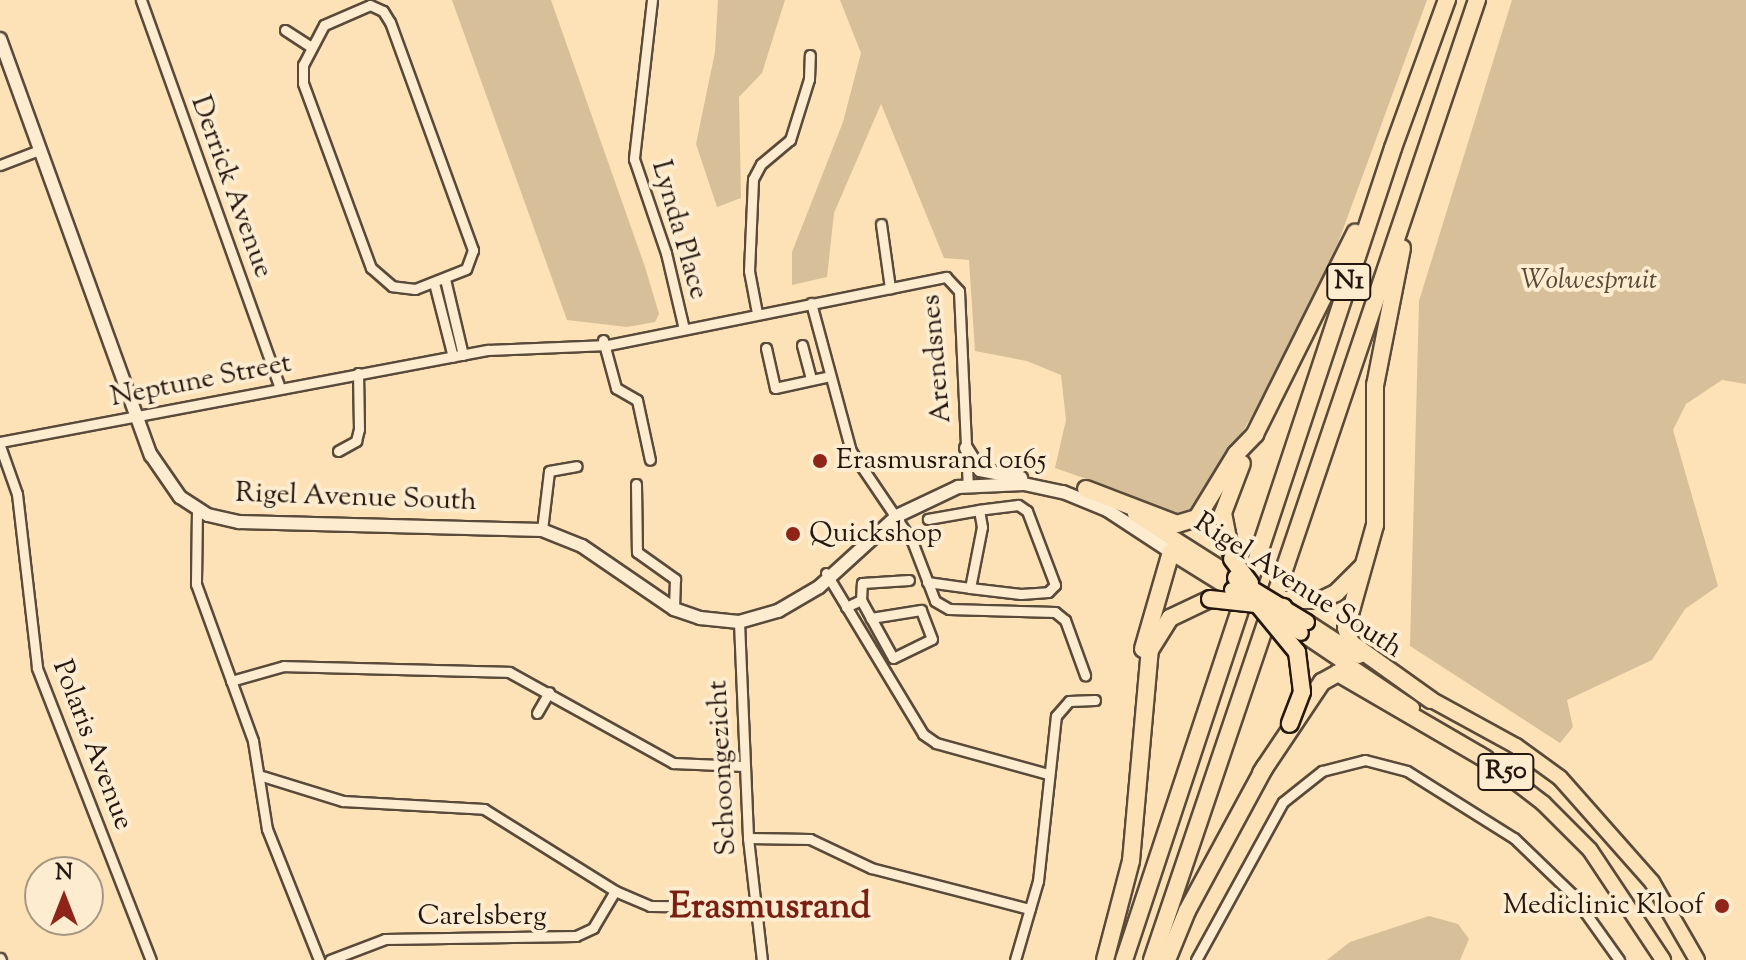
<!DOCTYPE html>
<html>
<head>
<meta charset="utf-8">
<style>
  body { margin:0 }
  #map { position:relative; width:1746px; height:960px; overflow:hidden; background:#fce2b6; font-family:"Sorts Mill Goudy",serif }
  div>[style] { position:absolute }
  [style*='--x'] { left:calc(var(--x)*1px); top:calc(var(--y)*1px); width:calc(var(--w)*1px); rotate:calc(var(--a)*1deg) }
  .green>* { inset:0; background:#d7bf9a }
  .roads { filter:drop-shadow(2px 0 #594a3a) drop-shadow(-2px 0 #594a3a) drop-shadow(0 2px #594a3a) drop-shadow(0 -2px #594a3a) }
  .street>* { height:9px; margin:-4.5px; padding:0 4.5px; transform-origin:4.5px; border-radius:4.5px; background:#fdecd0 }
  .secondary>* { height:12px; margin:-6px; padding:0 6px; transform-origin:6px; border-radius:6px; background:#fdecd0 }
  .primary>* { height:14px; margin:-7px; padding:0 7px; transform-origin:7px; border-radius:7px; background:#fce2b6 }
  .highway>* { height:16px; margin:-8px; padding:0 8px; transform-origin:8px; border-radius:8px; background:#fce2b6 }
  .bridges { filter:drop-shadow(2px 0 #231710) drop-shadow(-2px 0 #231710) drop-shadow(0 2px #231710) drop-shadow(0 -2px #231710) }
  .primary-bridge>* { height:14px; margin:-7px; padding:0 7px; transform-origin:7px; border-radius:7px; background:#fce2b6 }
  .highway-bridge>* { height:16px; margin:-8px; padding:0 8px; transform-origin:8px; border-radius:8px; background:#fce2b6 }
  .dots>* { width:22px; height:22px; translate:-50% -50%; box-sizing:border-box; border:4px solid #fdecd0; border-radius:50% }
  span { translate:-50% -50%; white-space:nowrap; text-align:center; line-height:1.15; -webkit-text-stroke:8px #fdecd0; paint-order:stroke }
  .shield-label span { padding:2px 6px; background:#fdecd0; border:2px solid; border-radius:6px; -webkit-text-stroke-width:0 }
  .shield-label { font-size:26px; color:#231710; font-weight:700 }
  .street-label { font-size:28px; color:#231710 }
  .park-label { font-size:28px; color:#594939; font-style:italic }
  .poi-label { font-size:28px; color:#231710 }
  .left { translate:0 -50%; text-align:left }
  .right { translate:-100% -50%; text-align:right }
  .district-label { font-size:36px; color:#7a1f14; font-weight:700 }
  .north { position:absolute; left:24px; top:856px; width:80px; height:80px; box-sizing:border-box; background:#fdecd0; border:2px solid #a69783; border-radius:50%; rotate:0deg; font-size:22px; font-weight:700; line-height:32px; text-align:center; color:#231710 }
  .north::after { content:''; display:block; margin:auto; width:28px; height:36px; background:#8f2418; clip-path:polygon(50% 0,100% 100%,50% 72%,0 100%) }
</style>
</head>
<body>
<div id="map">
  <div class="green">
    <i style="clip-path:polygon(452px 0,551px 0,645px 267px,659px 314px,655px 322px,627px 327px,567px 320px)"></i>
    <i style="clip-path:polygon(718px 0,785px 0,762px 73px,739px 97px,741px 198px,717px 207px,696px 144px,715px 52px)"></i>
    <i style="clip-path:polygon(840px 0,1427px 0,1327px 273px,1266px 394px,1191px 513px,1168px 516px,1121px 491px,1055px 468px,1066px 420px,1061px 375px,1027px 361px,975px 351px,969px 260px,944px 258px,881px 104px,834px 213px,827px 277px,792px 285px,792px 252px,843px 122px,861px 53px)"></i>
    <i style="clip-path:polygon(1512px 0,1746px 0,1746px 384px,1722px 380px,1686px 404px,1673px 430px,1718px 586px,1685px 609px,1652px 660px,1567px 700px,1573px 727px,1560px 743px,1410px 646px,1419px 301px)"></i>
    <i style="clip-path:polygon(1429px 916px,1458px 924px,1469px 939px,1460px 960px,1327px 960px,1350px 942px)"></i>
  </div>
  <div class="roads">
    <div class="street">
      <i style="--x:141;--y:0;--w:412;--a:70.3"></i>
      <i style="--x:652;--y:0;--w:160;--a:96.5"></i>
      <i style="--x:634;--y:159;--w:99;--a:71.2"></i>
      <i style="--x:666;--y:253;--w:78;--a:76.7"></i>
      <i style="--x:370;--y:5;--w:14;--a:25"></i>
      <i style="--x:383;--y:11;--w:13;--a:58"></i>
      <i style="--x:390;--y:22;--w:243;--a:70"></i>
      <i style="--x:473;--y:250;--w:20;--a:110"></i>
      <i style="--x:466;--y:269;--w:55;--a:158.6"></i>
      <i style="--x:415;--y:289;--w:23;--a:-173"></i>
      <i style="--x:392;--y:286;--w:28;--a:-139"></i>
      <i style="--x:371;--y:268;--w:197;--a:-110.2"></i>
      <i style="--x:303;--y:83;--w:18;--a:-90"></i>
      <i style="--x:303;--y:65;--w:45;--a:-62.3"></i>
      <i style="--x:324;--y:25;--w:50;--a:-23.5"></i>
      <i style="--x:285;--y:30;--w:31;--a:33"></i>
      <i style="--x:0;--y:165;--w:42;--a:-21"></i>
      <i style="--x:881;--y:224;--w:65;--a:82"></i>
      <i style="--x:445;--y:279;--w:78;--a:76.7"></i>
      <i style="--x:434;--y:283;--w:76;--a:75.6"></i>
      <i style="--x:811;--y:303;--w:153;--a:74.9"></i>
      <i style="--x:851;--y:451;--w:109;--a:55.9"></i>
      <i style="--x:912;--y:541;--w:64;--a:69"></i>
      <i style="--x:935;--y:601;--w:16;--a:30"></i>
      <i style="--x:949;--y:609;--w:106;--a:1.6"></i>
      <i style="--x:1055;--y:612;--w:13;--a:39"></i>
      <i style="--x:1065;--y:620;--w:59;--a:70"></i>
      <i style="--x:757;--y:313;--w:43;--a:-100.8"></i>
      <i style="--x:749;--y:271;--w:92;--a:-87.5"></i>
      <i style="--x:753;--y:179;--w:17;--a:-62"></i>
      <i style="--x:761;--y:164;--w:38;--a:-40"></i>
      <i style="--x:790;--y:140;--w:64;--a:-72.7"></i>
      <i style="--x:809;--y:79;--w:24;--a:-88"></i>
      <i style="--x:603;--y:340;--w:50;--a:74.8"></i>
      <i style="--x:616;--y:388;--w:24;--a:30"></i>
      <i style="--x:637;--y:400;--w:61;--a:77.8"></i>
      <i style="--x:802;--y:345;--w:35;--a:75"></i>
      <i style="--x:766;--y:348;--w:41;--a:77.3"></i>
      <i style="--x:775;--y:388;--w:56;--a:-12.3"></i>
      <i style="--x:0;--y:442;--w:497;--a:-10.7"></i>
      <i style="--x:488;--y:350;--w:120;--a:-2.4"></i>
      <i style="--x:608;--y:345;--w:345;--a:-11.4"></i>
      <i style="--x:946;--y:277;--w:19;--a:47"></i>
      <i style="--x:959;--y:291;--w:195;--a:87.4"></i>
      <i style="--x:0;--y:446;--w:51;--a:70.5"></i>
      <i style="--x:17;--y:494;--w:175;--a:83.4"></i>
      <i style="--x:37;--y:668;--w:313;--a:68.7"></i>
      <i style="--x:338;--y:451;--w:21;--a:-29"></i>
      <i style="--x:356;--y:441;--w:12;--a:-76"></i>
      <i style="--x:359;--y:429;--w:56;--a:-91"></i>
      <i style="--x:636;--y:484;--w:68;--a:89.2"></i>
      <i style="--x:637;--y:552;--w:47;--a:35.4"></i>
      <i style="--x:675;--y:579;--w:30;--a:92"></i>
      <i style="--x:197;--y:510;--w:74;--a:90.8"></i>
      <i style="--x:196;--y:584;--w:167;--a:70"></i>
      <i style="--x:253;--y:741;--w:89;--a:81"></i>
      <i style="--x:267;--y:829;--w:141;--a:68.3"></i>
      <i style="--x:542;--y:530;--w:59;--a:-83.2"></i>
      <i style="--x:549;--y:471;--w:28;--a:-10"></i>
      <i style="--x:826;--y:573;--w:188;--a:58.9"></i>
      <i style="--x:923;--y:734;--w:16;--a:35"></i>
      <i style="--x:936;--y:743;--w:116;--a:15.5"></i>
      <i style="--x:927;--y:582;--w:43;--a:7.9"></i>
      <i style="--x:970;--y:588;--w:62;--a:-78.9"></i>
      <i style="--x:982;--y:527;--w:17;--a:-100"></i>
      <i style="--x:979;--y:510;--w:52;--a:170"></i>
      <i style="--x:970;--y:588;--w:51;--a:6.7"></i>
      <i style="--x:1021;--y:594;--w:27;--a:-4"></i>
      <i style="--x:1048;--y:592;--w:10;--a:-45"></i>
      <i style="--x:1055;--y:585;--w:79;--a:-110.7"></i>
      <i style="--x:1027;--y:511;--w:11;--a:-146"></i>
      <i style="--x:1018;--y:505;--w:39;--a:173"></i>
      <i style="--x:861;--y:600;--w:17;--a:-87"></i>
      <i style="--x:862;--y:583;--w:47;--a:-3.7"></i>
      <i style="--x:846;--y:607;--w:17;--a:-25"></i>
      <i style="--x:861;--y:600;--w:66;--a:61.1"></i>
      <i style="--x:893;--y:658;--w:43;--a:-26"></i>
      <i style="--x:932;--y:639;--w:31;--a:-111"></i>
      <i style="--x:921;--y:610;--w:51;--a:170.9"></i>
      <i style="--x:739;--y:622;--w:216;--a:87.6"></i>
      <i style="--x:748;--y:838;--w:123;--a:83.5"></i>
      <i style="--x:231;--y:681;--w:55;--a:-15.8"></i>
      <i style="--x:284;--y:666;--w:225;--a:1.5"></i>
      <i style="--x:509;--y:672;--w:188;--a:29"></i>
      <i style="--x:673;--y:763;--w:71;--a:2.4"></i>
      <i style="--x:537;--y:713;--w:24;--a:-60"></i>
      <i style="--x:262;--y:776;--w:85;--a:17.2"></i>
      <i style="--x:343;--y:801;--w:141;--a:3.2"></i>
      <i style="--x:484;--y:809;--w:155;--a:32"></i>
      <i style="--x:615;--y:891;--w:38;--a:23"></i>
      <i style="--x:650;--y:906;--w:103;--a:0.6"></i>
      <i style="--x:748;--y:838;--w:62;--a:0.9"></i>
      <i style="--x:810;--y:839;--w:68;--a:25.4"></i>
      <i style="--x:871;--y:868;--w:164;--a:14.5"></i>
      <i style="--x:0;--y:958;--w:2;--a:63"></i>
      <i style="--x:330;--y:960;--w:59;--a:-20.9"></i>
      <i style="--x:385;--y:939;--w:191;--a:-0.9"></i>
      <i style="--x:576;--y:936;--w:19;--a:-25"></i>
      <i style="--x:593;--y:928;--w:43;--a:-59.3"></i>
      <i style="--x:1015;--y:960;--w:82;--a:-73.8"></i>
      <i style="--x:1038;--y:881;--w:166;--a:-83.8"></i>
      <i style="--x:1056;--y:716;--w:20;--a:-49"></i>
      <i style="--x:1069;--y:701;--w:26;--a:-2"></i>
      <i style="--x:1196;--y:960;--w:180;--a:-61.2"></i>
      <i style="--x:1283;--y:802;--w:50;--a:-38.5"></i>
      <i style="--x:1322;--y:771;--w:44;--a:-14.3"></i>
      <i style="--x:1365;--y:760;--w:43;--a:14.7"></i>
      <i style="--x:1407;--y:771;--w:126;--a:32.1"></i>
      <i style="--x:1514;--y:838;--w:81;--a:44"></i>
      <i style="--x:1572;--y:894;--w:81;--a:54.5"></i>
    </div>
    <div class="secondary">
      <i style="--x:0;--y:39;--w:443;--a:70.1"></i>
      <i style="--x:151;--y:455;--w:51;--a:55.4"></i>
      <i style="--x:180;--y:497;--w:33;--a:33"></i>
      <i style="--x:208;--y:515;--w:32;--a:13"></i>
      <i style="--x:239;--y:522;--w:303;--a:1.5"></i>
      <i style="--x:542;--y:530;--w:43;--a:21.8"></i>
      <i style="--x:582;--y:546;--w:112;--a:34.4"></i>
      <i style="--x:674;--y:609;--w:28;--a:19"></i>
      <i style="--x:700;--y:618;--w:39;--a:6"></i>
      <i style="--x:739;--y:622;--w:41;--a:-15.8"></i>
      <i style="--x:778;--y:611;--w:48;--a:-30.3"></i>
      <i style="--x:819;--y:587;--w:105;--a:-42.3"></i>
      <i style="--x:897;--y:516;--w:68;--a:-25.4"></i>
      <i style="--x:958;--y:487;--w:66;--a:-2.6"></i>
      <i style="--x:1024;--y:484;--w:40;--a:12"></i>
      <i style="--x:1063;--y:492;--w:48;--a:22.2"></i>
      <i style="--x:1107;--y:510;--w:77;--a:33.3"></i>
      <i style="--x:966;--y:448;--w:26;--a:58"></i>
      <i style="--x:980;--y:470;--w:42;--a:11"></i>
    </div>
    <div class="primary">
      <i style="--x:1135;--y:514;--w:120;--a:32.4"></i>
      <i style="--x:1171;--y:552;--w:72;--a:31.9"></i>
      <i style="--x:1307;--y:622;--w:62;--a:33.2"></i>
      <i style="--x:1301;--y:633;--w:134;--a:34"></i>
      <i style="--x:1421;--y:694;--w:108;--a:28.7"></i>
      <i style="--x:1516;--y:746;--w:54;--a:36"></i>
      <i style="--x:1560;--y:778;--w:139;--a:48.5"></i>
      <i style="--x:1652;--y:882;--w:90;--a:60"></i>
      <i style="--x:1479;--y:754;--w:81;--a:37.4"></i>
      <i style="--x:1543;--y:803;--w:66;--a:45"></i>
      <i style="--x:1590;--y:850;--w:132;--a:56.4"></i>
    </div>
    <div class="highway">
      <i style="--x:1402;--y:248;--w:140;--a:101.1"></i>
      <i style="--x:1375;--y:385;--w:140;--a:90"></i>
      <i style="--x:1375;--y:525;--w:107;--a:105.7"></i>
      <i style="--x:1346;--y:628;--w:16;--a:72"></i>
      <i style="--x:1351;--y:643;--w:98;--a:35.5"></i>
      <i style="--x:1086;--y:489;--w:97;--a:21"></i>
      <i style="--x:1177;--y:524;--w:21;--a:-17"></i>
      <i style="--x:1197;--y:518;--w:75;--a:-58.6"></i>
      <i style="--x:1236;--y:454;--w:28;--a:-46"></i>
      <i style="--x:1255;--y:434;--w:225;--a:-63.5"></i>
      <i style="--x:1232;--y:559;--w:47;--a:-101.1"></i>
      <i style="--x:1223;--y:513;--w:53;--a:-69.2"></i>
      <i style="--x:1284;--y:600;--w:37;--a:0"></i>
      <i style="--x:1321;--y:600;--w:17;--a:-25"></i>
      <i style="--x:1336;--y:593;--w:37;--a:-45"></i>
      <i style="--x:1143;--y:649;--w:101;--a:-73.9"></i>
      <i style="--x:1261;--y:773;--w:110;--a:-56.2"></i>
      <i style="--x:1322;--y:682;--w:18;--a:-29"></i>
      <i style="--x:1338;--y:673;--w:171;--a:30.2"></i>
      <i style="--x:1105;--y:960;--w:102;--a:-75.3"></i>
      <i style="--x:1131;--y:861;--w:212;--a:-84.9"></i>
      <i style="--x:1150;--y:650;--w:38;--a:-58"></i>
      <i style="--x:1170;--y:618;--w:44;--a:-25.4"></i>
      <i style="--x:1124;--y:960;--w:855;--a:-71.67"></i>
      <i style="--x:1393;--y:148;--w:158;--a:-70"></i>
      <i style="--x:1152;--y:960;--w:1014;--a:-71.3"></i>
      <i style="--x:1167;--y:960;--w:53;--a:-67.8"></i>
      <i style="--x:1187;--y:911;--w:164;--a:-61.6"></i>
    </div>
  </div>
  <div class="bridges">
    <div class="primary-bridge">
      <i style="--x:1243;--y:583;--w:75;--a:31.4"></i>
      <i style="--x:1232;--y:590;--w:81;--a:31.9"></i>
    </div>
    <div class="highway-bridge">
      <i style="--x:1232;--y:559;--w:30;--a:53"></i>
      <i style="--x:1236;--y:578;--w:96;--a:50.5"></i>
      <i style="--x:1297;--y:652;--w:40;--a:82.9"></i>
      <i style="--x:1302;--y:692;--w:34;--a:111"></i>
      <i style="--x:1210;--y:599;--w:74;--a:6.2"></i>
    </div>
  </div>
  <div class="dots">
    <i style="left:820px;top:461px;background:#8f2418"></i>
    <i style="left:793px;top:534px;background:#8f2418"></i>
    <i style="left:1722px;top:906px;background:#8f2418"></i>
  </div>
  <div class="shield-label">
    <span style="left:1349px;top:282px">N1</span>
    <span style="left:1506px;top:772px">R50</span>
  </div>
  <div class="street-label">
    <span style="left:231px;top:187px;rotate:70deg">Derrick Avenue</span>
    <span style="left:679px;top:230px;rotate:74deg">Lynda Place</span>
    <span style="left:937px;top:359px;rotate:-95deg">Arendsnes</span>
    <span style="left:201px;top:381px;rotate:-11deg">Neptune Street</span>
    <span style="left:356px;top:498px;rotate:2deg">Rigel Avenue South</span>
    <span style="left:1298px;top:586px;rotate:33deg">Rigel Avenue South</span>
    <span style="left:92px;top:745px;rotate:69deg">Polaris Avenue</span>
    <span style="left:723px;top:768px;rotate:-93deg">Schoongezicht</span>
    <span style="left:482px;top:917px">Carelsberg</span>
  </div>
  <div class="park-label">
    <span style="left:1589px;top:281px">Wolwespruit</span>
  </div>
  <div class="poi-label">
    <span class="left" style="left:836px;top:461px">Erasmusrand 0165</span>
    <span class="left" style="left:809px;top:534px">Quickshop</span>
    <span class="right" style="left:1704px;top:906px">Mediclinic Kloof</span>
  </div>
  <div class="district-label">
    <span style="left:770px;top:909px">Erasmusrand</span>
  </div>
  <div class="north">N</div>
</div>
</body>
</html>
